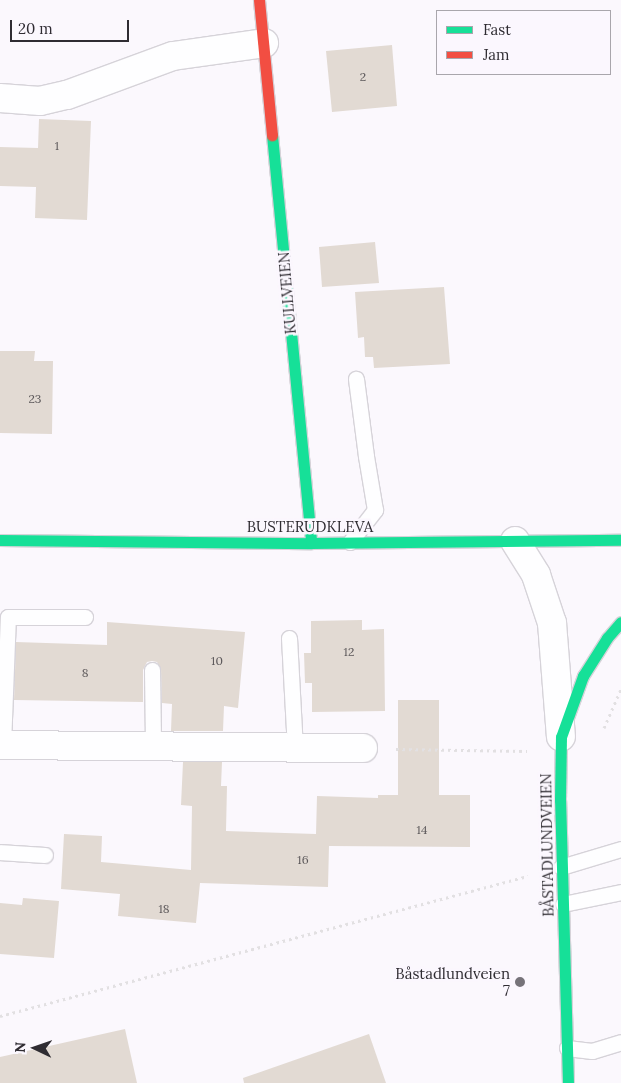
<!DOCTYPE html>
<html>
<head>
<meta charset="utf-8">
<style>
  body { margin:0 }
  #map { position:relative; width:621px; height:1083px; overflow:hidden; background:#fbf8fd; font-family:Lora,serif }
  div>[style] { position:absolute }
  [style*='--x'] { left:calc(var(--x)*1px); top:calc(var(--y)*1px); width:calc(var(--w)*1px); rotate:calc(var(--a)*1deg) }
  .building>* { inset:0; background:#e2dad3 }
  .path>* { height:3px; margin-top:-1.5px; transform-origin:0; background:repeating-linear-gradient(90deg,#e2e0e2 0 2.5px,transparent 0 6.5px) }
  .roads { filter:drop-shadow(1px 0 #d6d3d9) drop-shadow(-1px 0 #d6d3d9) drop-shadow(0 1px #d6d3d9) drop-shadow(0 -1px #d6d3d9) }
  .lane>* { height:15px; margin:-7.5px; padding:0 7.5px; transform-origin:7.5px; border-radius:7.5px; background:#fefeff }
  .street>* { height:28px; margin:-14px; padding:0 14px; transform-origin:14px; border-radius:14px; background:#fefeff }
  .fast>* { height:11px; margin:-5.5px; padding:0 5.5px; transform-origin:5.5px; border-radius:5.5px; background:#16e098 }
  .jam>* { height:11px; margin:-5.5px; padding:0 5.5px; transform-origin:5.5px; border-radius:5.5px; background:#f24e42 }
  .dots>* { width:14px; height:14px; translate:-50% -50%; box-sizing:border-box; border:2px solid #fbf7fe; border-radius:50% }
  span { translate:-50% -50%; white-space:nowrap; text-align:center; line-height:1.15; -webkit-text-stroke:5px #fbf7fe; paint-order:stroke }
  .number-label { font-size:12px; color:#5c585a }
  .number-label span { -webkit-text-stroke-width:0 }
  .street-label { font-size:15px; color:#2f2c32 }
  .poi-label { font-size:15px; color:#2f2c32 }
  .right { translate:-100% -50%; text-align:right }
  .legend { position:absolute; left:436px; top:10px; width:175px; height:65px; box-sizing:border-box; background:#fbf7fe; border:1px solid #a9a6ac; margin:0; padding:6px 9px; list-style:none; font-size:15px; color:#2f2c32 }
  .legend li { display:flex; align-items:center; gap:10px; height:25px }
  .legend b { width:25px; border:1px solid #a9a6ac }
  .north { position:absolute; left:10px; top:1023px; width:50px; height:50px; -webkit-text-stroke:4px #fbf7fe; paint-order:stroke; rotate:273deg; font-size:14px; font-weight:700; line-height:20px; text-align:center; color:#2f2c32 }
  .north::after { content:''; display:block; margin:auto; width:18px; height:22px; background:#2f2c32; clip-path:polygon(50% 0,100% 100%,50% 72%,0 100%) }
  .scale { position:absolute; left:10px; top:20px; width:119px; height:22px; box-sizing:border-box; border:2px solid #2f2c32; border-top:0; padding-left:6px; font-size:15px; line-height:18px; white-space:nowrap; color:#2f2c32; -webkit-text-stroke:4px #fbf7fe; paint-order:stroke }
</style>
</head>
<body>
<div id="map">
  <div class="building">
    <i style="clip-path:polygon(392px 45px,397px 106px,332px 112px,326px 51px)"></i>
    <i style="clip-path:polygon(39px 119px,91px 121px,87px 220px,35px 218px,36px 187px,0 186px,0 147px,38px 148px)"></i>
    <i style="clip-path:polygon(375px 242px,379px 283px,322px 287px,319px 247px)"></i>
    <i style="clip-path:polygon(444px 287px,450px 364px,374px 368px,373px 357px,365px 357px,364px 337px,358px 338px,355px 292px)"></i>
    <i style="clip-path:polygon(0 351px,35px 351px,34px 361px,53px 361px,52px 434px,0 433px)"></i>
    <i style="clip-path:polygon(362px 620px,362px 630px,384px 629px,385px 711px,312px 712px,312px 683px,305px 683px,304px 653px,311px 653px,311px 621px)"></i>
    <i style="clip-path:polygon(107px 622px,245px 632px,238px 708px,224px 706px,223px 731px,171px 731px,172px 704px,162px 703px,161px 669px,157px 662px,152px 661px,147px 662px,143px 670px,143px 702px,14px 700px,16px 642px,107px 645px)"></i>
    <i style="clip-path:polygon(398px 700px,439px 700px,439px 795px,470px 795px,470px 847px,329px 846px,328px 887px,200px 883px,196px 923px,118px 916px,120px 894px,61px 889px,64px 834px,102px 836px,101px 862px,191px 870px,192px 806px,181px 805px,183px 762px,222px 762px,221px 786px,227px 786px,226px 831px,316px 834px,317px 796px,378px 798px,378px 795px,398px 795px)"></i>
    <i style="clip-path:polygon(23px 898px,59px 901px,54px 958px,0 954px,0 903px,22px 905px)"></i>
    <i style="clip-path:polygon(125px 1029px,137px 1083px,0 1083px,0 1057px)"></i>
    <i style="clip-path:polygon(369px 1034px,386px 1083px,244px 1083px,243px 1078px)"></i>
  </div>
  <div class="path">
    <i style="--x:604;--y:728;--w:43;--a:-66.4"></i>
    <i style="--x:396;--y:749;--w:131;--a:0.9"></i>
    <i style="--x:0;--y:1016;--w:546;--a:-14.85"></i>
  </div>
  <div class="roads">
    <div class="lane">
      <i style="--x:350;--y:542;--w:41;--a:-52"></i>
      <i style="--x:375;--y:510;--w:55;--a:-99.5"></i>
      <i style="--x:366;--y:456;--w:78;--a:-97.4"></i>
      <i style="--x:289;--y:638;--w:110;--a:86.9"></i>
      <i style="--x:152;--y:670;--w:76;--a:89.2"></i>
      <i style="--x:3;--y:745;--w:128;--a:-87.8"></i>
      <i style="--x:8;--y:617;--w:77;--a:0"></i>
      <i style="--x:0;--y:852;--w:45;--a:3.8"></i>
      <i style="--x:561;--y:867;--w:63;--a:-16.7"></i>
      <i style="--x:563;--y:904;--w:59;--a:-11.7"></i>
      <i style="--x:567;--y:1048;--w:25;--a:7"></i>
      <i style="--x:592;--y:1051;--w:30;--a:-17"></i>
    </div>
    <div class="street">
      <i style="--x:0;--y:98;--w:40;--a:4.3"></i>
      <i style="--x:40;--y:101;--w:28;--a:-13"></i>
      <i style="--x:67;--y:95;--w:113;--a:-20.2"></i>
      <i style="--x:173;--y:56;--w:92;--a:-8.1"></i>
      <i style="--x:515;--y:541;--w:40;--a:58"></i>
      <i style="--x:536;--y:575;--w:51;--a:71.6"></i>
      <i style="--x:552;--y:623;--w:114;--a:85.5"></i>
      <i style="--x:0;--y:745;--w:363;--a:0.5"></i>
    </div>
    <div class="fast">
      <i style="--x:272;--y:135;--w:410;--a:84.5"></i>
      <i style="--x:0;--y:540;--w:311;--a:0.6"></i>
      <i style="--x:311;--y:543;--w:310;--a:-0.6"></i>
      <i style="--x:568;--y:1083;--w:283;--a:-91.6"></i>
      <i style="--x:560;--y:800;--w:63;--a:-89.1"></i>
      <i style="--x:561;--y:737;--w:65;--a:-70.2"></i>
      <i style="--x:583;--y:676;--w:45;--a:-57.7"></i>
      <i style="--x:607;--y:638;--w:21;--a:-49"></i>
    </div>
    <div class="jam">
      <i style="--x:259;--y:0;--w:136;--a:84.5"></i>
    </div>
  </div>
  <div class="dots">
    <i style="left:520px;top:982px;background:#767379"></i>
  </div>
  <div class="number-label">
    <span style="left:363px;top:77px">2</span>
    <span style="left:57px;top:146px">1</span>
    <span style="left:35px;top:399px">23</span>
    <span style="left:349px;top:652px">12</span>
    <span style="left:217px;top:661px">10</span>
    <span style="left:85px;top:673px">8</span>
    <span style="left:422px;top:830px">14</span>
    <span style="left:303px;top:860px">16</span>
    <span style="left:164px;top:909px">18</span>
  </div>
  <div class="street-label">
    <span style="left:287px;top:293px;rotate:-95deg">KULLVEIEN</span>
    <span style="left:310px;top:527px">BUSTERUDKLEVA</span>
    <span style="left:547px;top:845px;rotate:-91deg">BÅSTADLUNDVEIEN</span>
  </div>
  <div class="poi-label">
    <span class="right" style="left:510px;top:982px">Båstadlundveien<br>7</span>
  </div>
  <ul class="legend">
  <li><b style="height:6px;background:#16e098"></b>Fast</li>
  <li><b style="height:6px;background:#f24e42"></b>Jam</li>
  </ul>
  <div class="north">N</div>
  <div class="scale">20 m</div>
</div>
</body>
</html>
